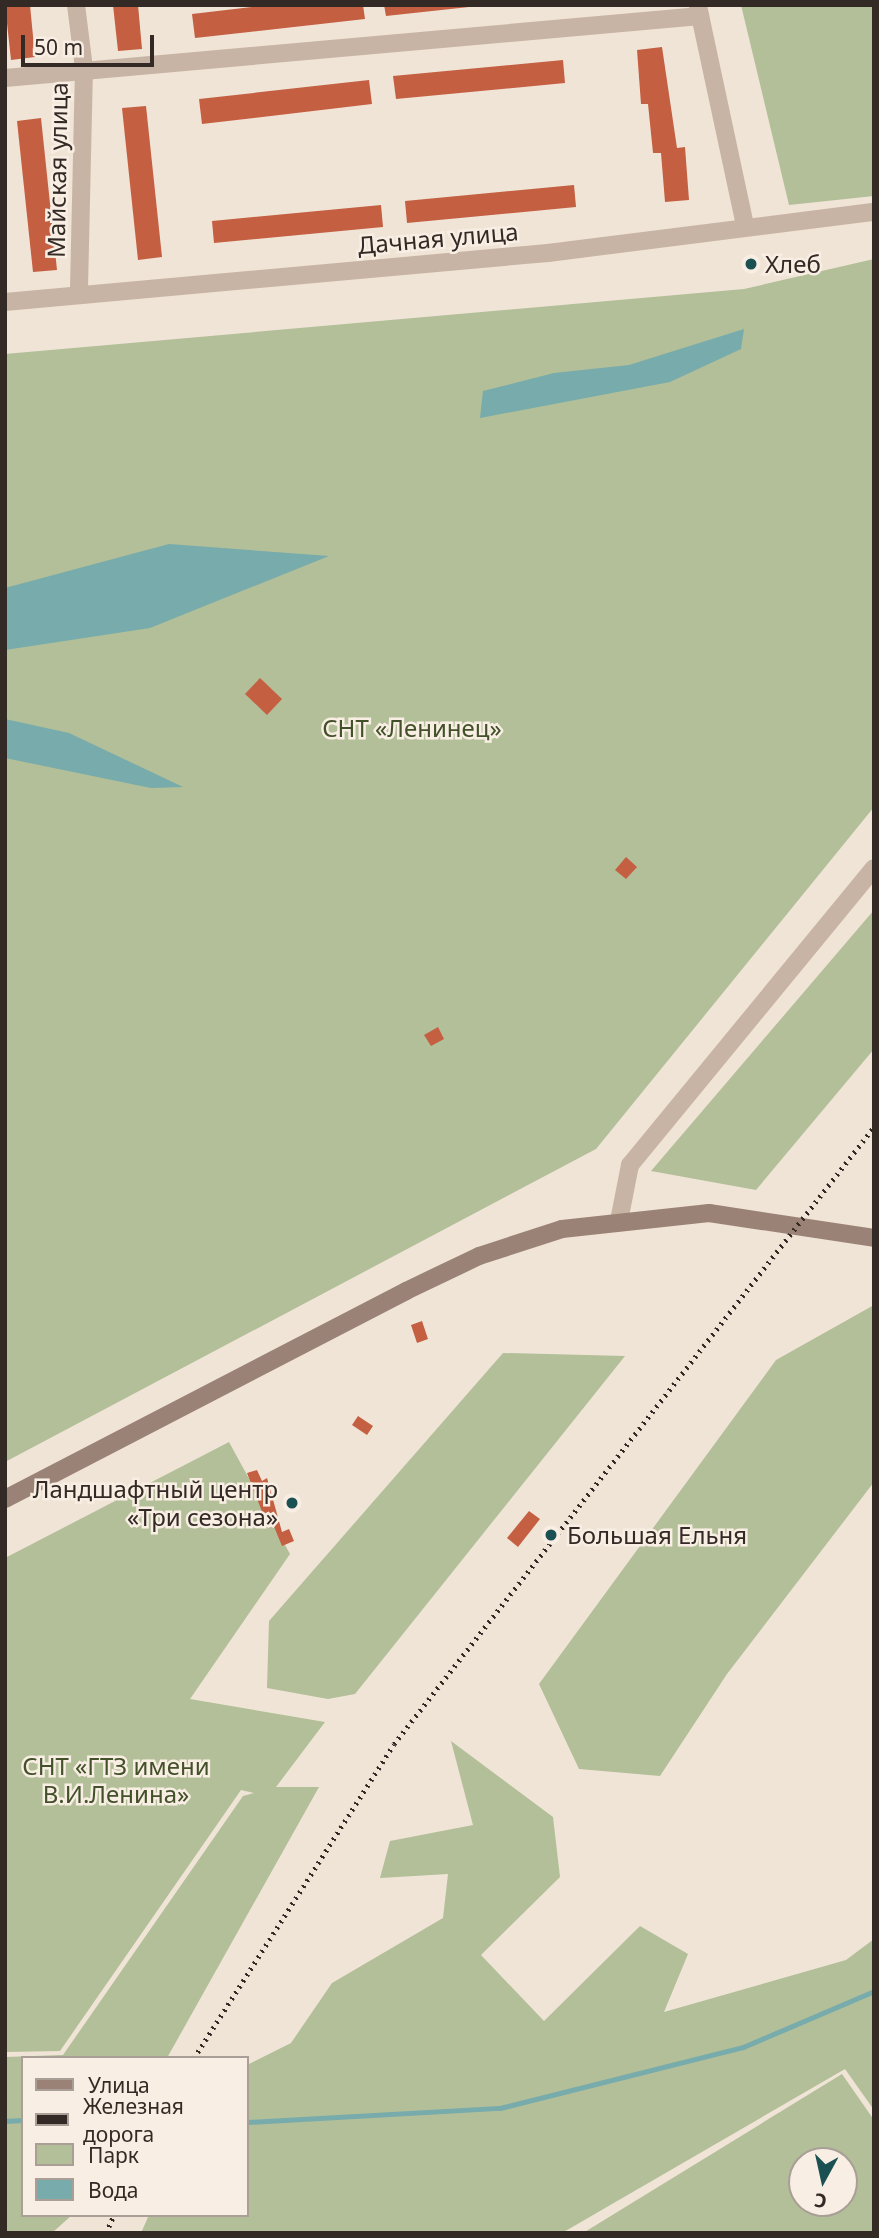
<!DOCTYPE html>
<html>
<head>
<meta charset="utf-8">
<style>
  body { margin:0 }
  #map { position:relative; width:879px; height:2238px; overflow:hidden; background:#f0e4d7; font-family:"Noto Sans",sans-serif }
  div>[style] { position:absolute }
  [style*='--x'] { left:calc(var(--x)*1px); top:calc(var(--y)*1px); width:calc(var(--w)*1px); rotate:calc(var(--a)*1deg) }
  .green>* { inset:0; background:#b2bf98 }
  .water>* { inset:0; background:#77abac }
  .stream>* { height:5px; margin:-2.5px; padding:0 2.5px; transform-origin:2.5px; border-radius:2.5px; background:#77abac }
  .building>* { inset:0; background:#c45f42 }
  .minor>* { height:18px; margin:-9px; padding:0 9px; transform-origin:9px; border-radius:9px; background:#c8b4a4 }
  .secondary>* { height:18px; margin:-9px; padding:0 9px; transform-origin:9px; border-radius:9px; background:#9b8276 }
  .rail>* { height:5px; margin-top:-2.5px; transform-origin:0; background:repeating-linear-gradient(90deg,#332925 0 2px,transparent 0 7px) }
  .dots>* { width:19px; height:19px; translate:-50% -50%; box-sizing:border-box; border:4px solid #f8eee3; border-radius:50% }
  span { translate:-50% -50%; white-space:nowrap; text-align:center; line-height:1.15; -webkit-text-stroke:5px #f8eee3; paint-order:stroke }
  .street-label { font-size:24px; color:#332925 }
  .poi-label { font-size:24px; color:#332925 }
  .left { translate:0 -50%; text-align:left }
  .right { translate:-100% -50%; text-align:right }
  .park-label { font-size:24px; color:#43512a }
  .frame { position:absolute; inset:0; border:7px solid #332925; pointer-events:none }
  .legend { position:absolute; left:21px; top:2056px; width:228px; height:161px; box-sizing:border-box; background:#f8eee3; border:2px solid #a99f97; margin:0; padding:9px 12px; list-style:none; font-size:21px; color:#332925 }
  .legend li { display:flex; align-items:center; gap:14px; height:35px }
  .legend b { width:35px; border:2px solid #a99f97 }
  .north { position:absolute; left:788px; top:2147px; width:70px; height:70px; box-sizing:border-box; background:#f8eee3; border:2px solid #a99f97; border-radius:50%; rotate:188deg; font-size:19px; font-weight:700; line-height:28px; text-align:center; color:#332925 }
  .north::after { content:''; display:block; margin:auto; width:24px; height:32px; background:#1c5153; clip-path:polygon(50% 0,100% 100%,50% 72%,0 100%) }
  .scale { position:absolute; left:21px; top:35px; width:133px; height:32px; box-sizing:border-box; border:4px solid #332925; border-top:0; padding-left:9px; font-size:21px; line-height:24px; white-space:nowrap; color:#332925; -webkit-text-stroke:5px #f8eee3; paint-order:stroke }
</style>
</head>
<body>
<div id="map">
  <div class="green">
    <i style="clip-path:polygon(741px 5px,874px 5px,874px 196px,789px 205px)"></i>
    <i style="clip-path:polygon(874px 259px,874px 807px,596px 1149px,5px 1462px,5px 354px,744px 289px)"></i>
    <i style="clip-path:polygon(874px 910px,874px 1049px,756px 1190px,651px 1171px)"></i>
    <i style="clip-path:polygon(874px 1305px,874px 1482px,727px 1674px,660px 1776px,579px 1769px,539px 1684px,776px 1360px)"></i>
    <i style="clip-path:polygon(503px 1353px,625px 1356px,355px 1694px,328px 1699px,267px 1688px,269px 1621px)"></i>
    <i style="clip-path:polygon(229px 1442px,290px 1554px,190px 1699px,325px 1722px,276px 1787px,319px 1787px,167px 2058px,23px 2058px,23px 2215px,72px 2215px,52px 2233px,5px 2233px,5px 2057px,63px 2055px,243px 1796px,254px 1793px,241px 1790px,60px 2051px,5px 2052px,5px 1558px)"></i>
    <i style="clip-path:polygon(451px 1741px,553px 1817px,560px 1877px,481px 1955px,544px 2021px,640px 1926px,688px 1954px,664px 2012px,846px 1960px,874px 1939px,874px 2110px,845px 2069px,562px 2233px,141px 2233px,149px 2215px,247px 2215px,247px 2065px,291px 2043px,332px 1983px,443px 1918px,448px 1874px,380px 1878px,390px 1841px,473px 1825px)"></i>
    <i style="clip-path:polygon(evenodd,842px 2074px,874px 2120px,874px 2233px,583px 2233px,842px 2074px,802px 2161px,844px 2161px,844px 2203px,802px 2203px,802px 2161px)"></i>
  </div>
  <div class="water">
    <i style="clip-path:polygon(744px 329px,741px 349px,670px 382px,480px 418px,483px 391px,554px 373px,629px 365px)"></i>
    <i style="clip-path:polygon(169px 544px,329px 556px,150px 628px,5px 650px,5px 588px)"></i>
    <i style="clip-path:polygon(5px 719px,69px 733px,183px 787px,151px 788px,5px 758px)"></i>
  </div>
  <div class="stream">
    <i style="--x:5;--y:2121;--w:18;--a:-3"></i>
    <i style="--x:247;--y:2122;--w:253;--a:-3.2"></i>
    <i style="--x:500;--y:2108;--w:251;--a:-14.1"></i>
    <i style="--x:743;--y:2047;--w:142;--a:-23.1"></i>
  </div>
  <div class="building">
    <i style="clip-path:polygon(5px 5px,30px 5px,35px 57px,11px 60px)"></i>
    <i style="clip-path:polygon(113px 5px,138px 5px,142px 49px,118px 51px)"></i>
    <i style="clip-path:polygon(269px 5px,363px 5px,365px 19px,195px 38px,192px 14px)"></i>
    <i style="clip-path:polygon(384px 5px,469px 5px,469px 7px,386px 16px)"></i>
    <i style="clip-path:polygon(662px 47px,677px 148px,685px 147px,689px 200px,665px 202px,661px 153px,653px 153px,648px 104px,641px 104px,637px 50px)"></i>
    <i style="clip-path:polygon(563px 60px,565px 83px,396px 99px,393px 76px)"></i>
    <i style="clip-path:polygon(369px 80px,372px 104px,202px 124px,199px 99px)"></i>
    <i style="clip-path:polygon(146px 106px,162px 257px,138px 260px,122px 108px)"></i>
    <i style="clip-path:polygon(41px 118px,57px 270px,33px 272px,17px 121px)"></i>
    <i style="clip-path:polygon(574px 185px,576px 207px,407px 223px,405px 201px)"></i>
    <i style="clip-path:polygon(381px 205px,383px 227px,214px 243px,212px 221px)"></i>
    <i style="clip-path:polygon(260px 678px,282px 699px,267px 715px,245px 694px)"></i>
    <i style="clip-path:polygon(626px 857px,637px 867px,626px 879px,615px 870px)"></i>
    <i style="clip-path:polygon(438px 1027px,444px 1039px,431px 1046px,424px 1035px)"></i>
    <i style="clip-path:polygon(422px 1321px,428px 1339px,417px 1343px,411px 1325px)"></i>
    <i style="clip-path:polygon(358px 1416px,373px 1426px,367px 1435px,352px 1425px)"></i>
    <i style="clip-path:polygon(257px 1470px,262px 1481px,267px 1478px,282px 1532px,289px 1529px,294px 1541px,282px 1546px,268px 1512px,263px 1514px,247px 1473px)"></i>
    <i style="clip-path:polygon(529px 1511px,540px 1519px,518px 1547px,507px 1538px)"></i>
  </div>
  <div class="minor">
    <i style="--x:76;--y:5;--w:64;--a:82.8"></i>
    <i style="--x:84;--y:68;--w:227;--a:91.3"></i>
    <i style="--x:698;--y:6;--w:224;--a:77.9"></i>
    <i style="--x:5;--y:78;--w:698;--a:-5.1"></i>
    <i style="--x:5;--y:302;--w:545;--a:-5.16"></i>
    <i style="--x:548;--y:253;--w:329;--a:-7.2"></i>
    <i style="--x:619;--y:1221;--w:57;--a:-78.9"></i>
    <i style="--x:630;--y:1165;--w:384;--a:-50.6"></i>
  </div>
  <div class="secondary">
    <i style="--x:5;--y:1499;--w:452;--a:-27.4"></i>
    <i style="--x:406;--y:1291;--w:81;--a:-25.6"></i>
    <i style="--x:479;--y:1256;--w:87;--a:-18"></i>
    <i style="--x:562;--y:1229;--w:148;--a:-6.2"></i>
    <i style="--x:709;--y:1213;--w:167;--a:8.6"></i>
  </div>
  <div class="rail">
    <i style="--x:194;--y:2058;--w:372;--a:-57.5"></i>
    <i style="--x:394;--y:1744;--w:782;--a:-52.12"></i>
    <i style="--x:106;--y:2233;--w:20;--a:-66"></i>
  </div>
  <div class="dots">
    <i style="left:751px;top:264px;background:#1c5153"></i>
    <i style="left:292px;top:1503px;background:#1c5153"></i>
    <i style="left:551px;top:1535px;background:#1c5153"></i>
  </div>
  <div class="street-label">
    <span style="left:57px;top:170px;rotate:-89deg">Майская улица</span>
    <span style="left:438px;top:238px;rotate:-5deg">Дачная улица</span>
  </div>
  <div class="poi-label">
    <span class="left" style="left:765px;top:264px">Хлеб</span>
    <span class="right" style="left:278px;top:1503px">Ландшафтный центр<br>«Три сезона»</span>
    <span class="left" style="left:567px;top:1535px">Большая Ельня</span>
  </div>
  <div class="park-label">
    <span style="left:412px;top:728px">СНТ «Ленинец»</span>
    <span style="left:116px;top:1780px">СНТ «ГТЗ имени<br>В.И.Ленина»</span>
  </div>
  <div class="frame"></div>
  <ul class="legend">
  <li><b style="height:9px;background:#9b8276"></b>Улица</li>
  <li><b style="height:9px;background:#332925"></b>Железная дорога</li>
  <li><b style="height:19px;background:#b2bf98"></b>Парк</li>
  <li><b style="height:19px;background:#77abac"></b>Вода</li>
  </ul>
  <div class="north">С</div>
  <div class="scale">50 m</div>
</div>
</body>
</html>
